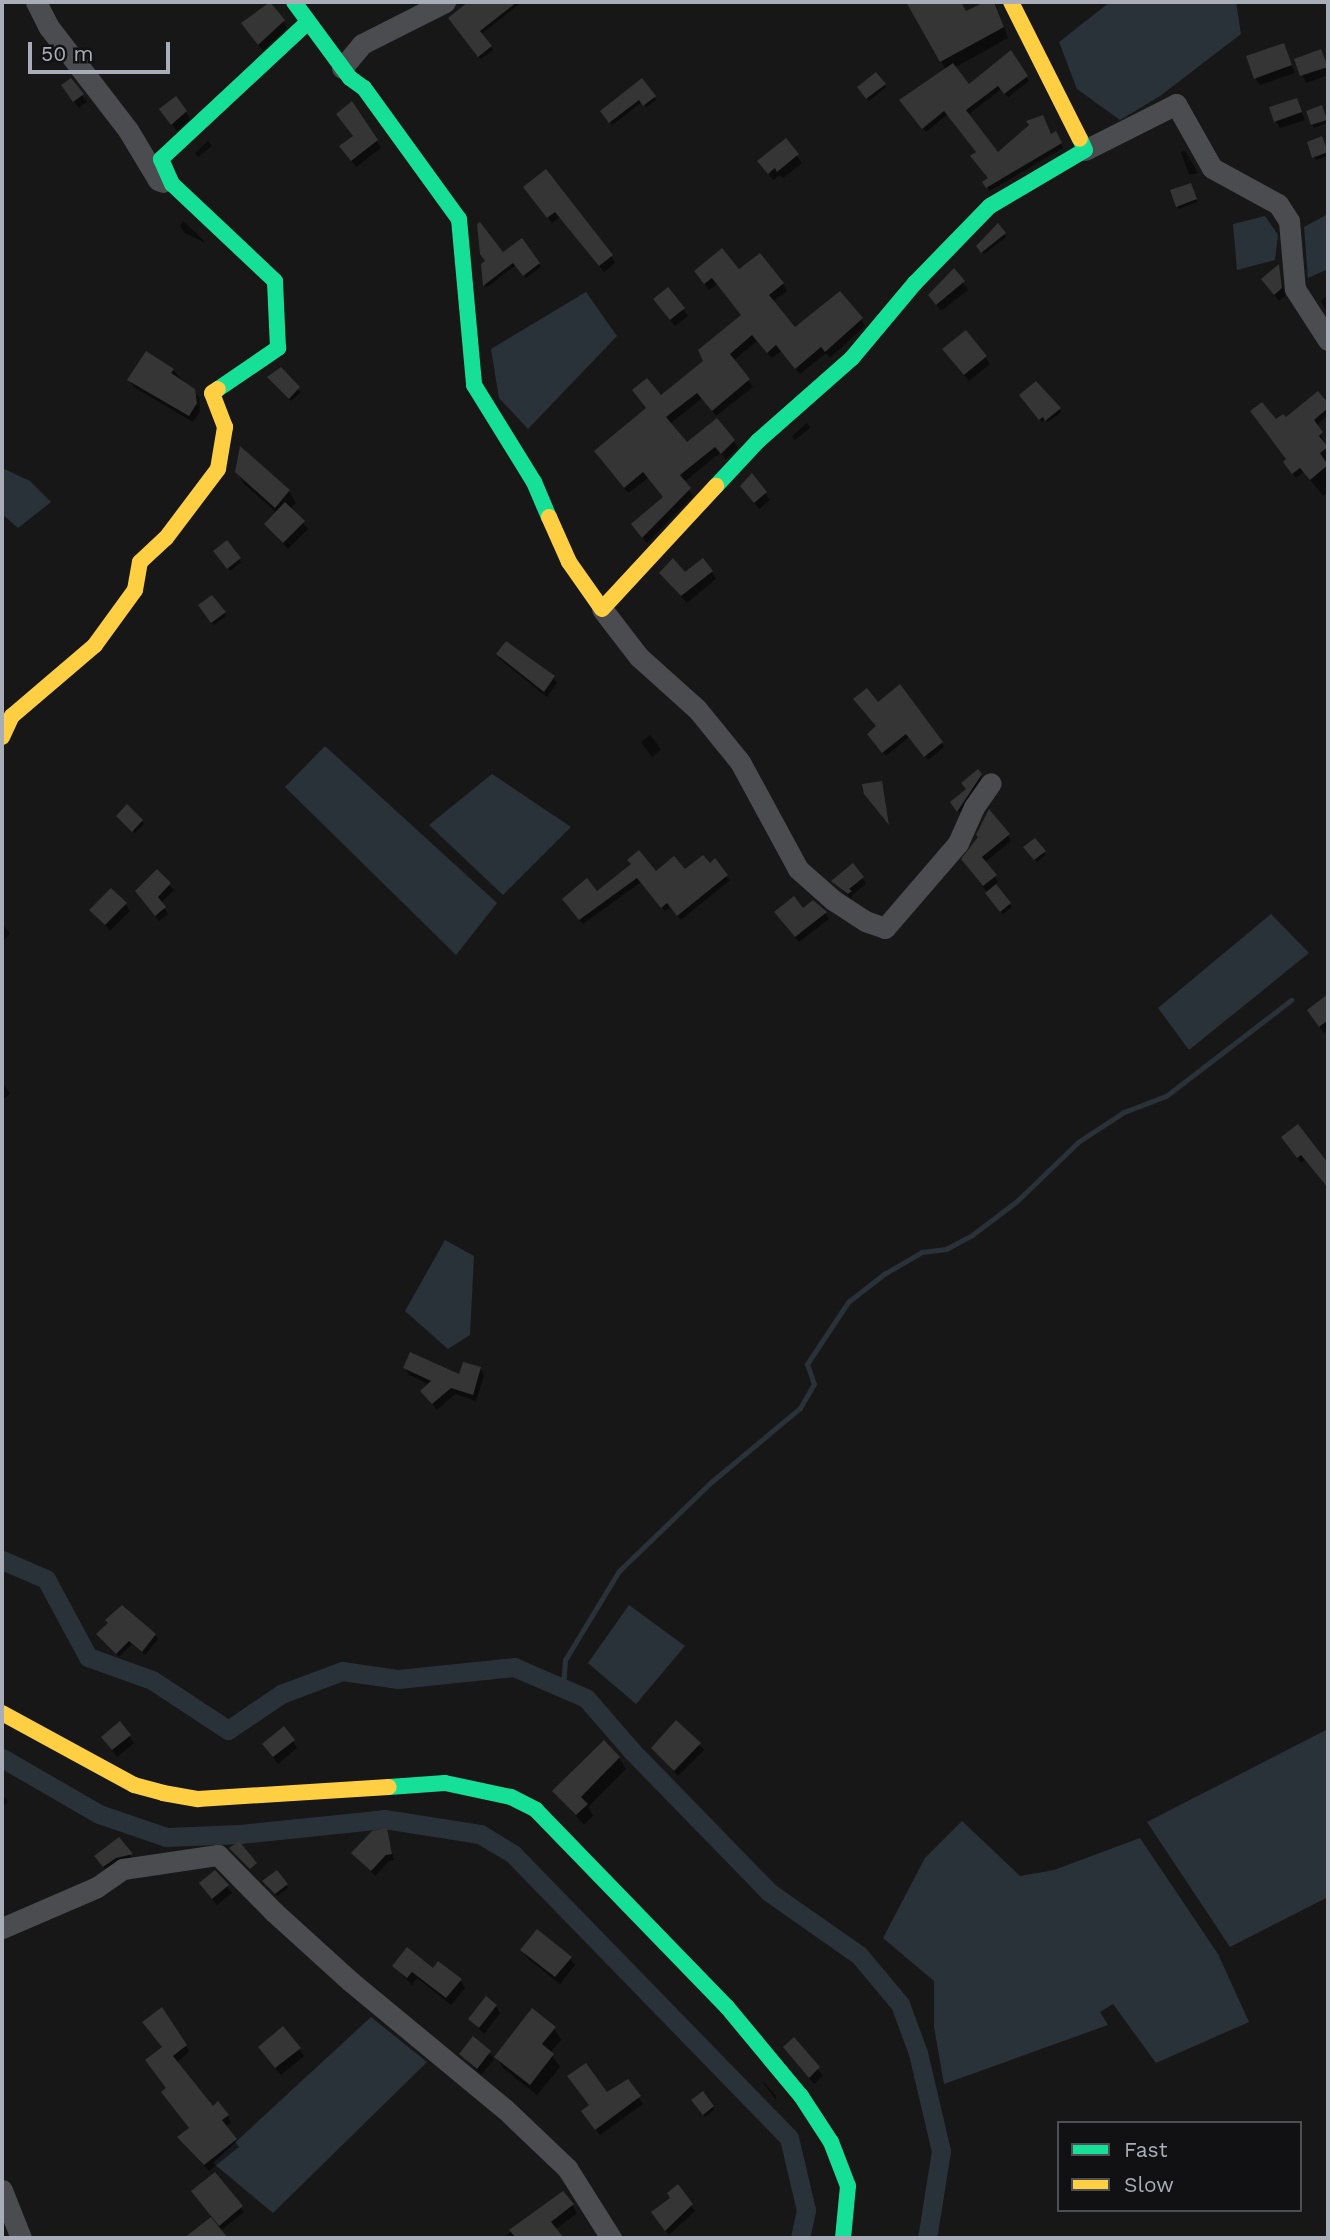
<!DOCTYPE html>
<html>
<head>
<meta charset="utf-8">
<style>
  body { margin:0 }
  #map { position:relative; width:1330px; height:2240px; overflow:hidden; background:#171717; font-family:"Work Sans",sans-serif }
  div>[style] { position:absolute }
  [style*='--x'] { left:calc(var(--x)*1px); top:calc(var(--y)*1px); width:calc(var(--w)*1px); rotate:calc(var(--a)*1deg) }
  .water>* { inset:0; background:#2a3239 }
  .shadow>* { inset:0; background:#0007 }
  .stream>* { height:5px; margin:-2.5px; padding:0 2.5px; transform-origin:2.5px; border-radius:2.5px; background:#2a3239 }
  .canal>* { height:19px; margin:-9.5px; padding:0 9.5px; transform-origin:9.5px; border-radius:9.5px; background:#2a3239 }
  .building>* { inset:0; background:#353536 }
  .street>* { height:21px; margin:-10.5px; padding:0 10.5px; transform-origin:10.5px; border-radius:10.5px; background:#4b4c50 }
  .fast>* { height:16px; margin:-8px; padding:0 8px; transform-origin:8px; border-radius:8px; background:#16e098 }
  .slow>* { height:16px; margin:-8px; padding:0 8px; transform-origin:8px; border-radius:8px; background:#ffcf43 }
  span { translate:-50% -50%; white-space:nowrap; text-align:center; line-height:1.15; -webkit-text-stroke:5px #111113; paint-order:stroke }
  .frame { position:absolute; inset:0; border:4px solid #a8adb8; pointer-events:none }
  .legend { position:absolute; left:1057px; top:2121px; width:245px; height:91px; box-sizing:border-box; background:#111113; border:2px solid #4d4f55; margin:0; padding:9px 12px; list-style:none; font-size:21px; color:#a8adb8 }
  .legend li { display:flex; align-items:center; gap:14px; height:35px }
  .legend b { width:35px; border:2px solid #4d4f55 }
  .scale { position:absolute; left:28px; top:42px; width:142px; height:32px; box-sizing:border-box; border:4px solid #a8adb8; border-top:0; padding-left:9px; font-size:21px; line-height:24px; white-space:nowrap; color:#a8adb8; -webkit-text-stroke:5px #111113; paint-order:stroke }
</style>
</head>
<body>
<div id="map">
  <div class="water">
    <i style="clip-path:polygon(1110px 2px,1236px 2px,1241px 34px,1160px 96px,1120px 120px,1077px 89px,1059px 42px)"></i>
    <i style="clip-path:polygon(1328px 214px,1328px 269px,1308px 278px,1304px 227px)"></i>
    <i style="clip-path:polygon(1265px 216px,1278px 235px,1275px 260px,1237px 270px,1233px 224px)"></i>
    <i style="clip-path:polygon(586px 292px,617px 336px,528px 429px,499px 398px,491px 349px)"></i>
    <i style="clip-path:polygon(2px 468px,30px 481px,51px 502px,18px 528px,2px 514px)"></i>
    <i style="clip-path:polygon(325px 746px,497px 903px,456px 955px,285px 787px)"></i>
    <i style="clip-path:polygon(492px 774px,571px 827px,503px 895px,429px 825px)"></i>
    <i style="clip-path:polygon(1271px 914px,1309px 953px,1189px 1050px,1158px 1008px)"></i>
    <i style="clip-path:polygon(445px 1240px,474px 1256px,470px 1335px,448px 1349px,405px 1311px)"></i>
    <i style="clip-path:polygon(629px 1605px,685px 1646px,636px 1704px,588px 1663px)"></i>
    <i style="clip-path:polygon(1328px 1729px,1328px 1897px,1230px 1947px,1147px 1822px)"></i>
    <i style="clip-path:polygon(962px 1821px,1020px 1876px,1054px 1870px,1140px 1838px,1218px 1954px,1249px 2022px,1156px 2063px,1113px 2004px,1100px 2012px,1108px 2025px,944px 2084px,934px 2027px,934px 1981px,883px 1938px,925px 1858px)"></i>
    <i style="clip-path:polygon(371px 2017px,427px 2062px,273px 2213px,213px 2163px)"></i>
  </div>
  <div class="shadow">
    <i style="clip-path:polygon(472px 2px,522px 2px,481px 34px,493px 50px,481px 59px,450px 19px)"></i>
    <i style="clip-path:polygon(908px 2px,959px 2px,966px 13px,995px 2px,1008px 38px,954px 68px,968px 87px,1011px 53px,1029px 81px,1008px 97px,1001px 89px,968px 115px,998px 155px,1055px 133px,1063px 148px,990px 191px,987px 187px,989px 179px,977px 153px,948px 114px,926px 132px,904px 105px,946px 70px)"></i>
    <i style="clip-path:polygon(283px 21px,287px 28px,263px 51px,248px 31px)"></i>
    <i style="clip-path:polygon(1283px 45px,1295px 73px,1260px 85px,1255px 78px)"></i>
    <i style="clip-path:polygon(1320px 51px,1328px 75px,1306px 83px,1296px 60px)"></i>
    <i style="clip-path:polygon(71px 80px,87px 102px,79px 108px,67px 93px)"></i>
    <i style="clip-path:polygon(642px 81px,656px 100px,646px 107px,642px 102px,612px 125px,604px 114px)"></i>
    <i style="clip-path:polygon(884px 85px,886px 87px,869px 101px,861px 91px)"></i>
    <i style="clip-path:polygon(1296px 100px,1305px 120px,1280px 128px,1276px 121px)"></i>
    <i style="clip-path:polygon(352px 104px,381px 148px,356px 167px,346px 153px,354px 137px)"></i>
    <i style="clip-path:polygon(1323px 111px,1327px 123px,1314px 128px,1308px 112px)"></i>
    <i style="clip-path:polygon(186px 112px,190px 119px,177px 131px,166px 117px)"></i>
    <i style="clip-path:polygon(785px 140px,802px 163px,783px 178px,780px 175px,773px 180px,764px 168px)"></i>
    <i style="clip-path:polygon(208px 141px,212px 146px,198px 157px,195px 153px)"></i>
    <i style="clip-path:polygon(1323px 142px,1328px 156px,1316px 160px,1314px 157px)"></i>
    <i style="clip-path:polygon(1185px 151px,1187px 154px,1198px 173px,1190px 175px,1188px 172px,1181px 152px)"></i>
    <i style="clip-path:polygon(526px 187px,611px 256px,615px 263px,604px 272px,560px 217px,552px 223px)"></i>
    <i style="clip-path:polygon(1192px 188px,1197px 202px,1179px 209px,1177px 206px)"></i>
    <i style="clip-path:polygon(183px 221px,202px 239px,205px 243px,185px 233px,180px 226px)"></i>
    <i style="clip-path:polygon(1004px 234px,1006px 237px,984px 254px,980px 249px)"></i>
    <i style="clip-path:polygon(503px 255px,539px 264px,541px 267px,526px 278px,516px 265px,486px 288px,482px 265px)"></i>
    <i style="clip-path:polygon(1278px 267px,1285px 296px,1279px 301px,1267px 286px)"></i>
    <i style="clip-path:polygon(954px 270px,968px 290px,941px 311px,930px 295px)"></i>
    <i style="clip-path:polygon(739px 272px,783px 284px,787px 291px,772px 302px,794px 330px,861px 319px,865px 326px,830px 358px,826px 353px,800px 374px,781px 351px,772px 358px,757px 341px,733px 361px,753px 387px,716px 416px,702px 398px,670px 424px,687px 445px,734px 441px,738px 448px,726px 459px,720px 453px,684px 482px,693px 496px,647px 543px,637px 531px,665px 498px,648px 478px,628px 493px,600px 459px,660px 398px,705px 362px,743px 316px,717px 284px,709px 290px,700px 278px)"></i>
    <i style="clip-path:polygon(1325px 297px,1328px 301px,1328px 314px,1321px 301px)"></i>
    <i style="clip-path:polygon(660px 307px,683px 309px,688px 316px,675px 326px)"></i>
    <i style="clip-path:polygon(949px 356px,985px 357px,990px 364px,969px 381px)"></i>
    <i style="clip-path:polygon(173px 370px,199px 398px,200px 411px,193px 422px,134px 387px,129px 380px)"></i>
    <i style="clip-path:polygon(280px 370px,301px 392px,291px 401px,271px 380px)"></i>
    <i style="clip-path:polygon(1318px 393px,1328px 406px,1328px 415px,1316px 426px,1328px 449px,1328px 492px,1323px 496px,1304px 472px,1296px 478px,1288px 467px,1276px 422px,1285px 420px)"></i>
    <i style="clip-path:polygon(1023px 398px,1059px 409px,1061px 412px,1048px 422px,1045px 419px,1042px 422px)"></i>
    <i style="clip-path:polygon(807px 423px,810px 428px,795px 440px,792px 436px)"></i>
    <i style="clip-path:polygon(237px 472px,289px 491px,296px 503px,290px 509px,308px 529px,288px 549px,266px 525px,277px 513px,244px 484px)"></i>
    <i style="clip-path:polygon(752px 476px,770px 500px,759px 509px,742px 487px)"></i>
    <i style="clip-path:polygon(217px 554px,239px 559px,241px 562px,230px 571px)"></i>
    <i style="clip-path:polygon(712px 572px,716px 579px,687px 603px,661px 574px)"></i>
    <i style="clip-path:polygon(202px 609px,224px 613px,226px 616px,214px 625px)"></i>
    <i style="clip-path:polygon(506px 644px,554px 678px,557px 683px,547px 697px,501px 660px,498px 654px)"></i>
    <i style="clip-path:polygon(878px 705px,942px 743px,944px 747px,928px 760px,909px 737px,886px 756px,872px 738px,877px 727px)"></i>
    <i style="clip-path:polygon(650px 735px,661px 749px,652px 757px,641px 742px)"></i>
    <i style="clip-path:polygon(978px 772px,982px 778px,960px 813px,954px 806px)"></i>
    <i style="clip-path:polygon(127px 807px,144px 824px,135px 833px,120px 819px)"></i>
    <i style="clip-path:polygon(1008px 835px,1011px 841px,984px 863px,998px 881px,995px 885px,1012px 907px,1003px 914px,967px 865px)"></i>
    <i style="clip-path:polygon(1027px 850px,1044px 852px,1046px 855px,1037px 862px)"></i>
    <i style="clip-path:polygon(633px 865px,656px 873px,685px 872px,709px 865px,730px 880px,681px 920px,670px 907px,665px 911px,641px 882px,583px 924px,566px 904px,597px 894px)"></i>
    <i style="clip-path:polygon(157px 872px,174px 890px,161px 903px,168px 914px,159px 921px,141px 898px)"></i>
    <i style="clip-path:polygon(862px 878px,866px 884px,852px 895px,852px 899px,833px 881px)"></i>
    <i style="clip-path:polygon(125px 904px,130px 911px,110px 931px,92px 910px)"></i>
    <i style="clip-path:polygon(803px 910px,825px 913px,829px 919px,799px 942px,780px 919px)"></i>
    <i style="clip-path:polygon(2px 923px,10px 934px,2px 942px)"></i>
    <i style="clip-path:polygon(1328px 996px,1328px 1030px,1324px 1033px,1309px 1011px)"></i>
    <i style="clip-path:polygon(2px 1081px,10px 1094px,2px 1100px)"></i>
    <i style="clip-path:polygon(1286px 1143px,1315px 1152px,1328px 1169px,1328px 1188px,1305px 1160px,1301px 1163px)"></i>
    <i style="clip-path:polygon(405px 1368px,460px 1377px,480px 1369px,484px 1376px,476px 1401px,455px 1394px,437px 1410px,422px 1391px,430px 1385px,409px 1375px)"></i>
    <i style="clip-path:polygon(155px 1635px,158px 1639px,145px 1655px,132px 1644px,119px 1657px,101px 1639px)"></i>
    <i style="clip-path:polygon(676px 1723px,704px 1750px,678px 1776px,653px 1748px)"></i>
    <i style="clip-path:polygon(120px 1724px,134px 1743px,117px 1757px,107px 1744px)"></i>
    <i style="clip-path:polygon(293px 1741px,297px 1748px,278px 1764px,264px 1744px)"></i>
    <i style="clip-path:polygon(619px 1758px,626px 1769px,588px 1807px,593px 1816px,584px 1825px,555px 1792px)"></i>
    <i style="clip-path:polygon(2px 1793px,8px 1802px,2px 1807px)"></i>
    <i style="clip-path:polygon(386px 1830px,394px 1860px,389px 1861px,375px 1876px,354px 1853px)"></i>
    <i style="clip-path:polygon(118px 1839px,135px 1862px,108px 1873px,101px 1863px)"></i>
    <i style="clip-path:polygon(215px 1873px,232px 1893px,217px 1905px,206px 1890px)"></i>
    <i style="clip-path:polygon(266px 1885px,286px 1885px,288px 1888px,277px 1896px)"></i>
    <i style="clip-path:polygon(522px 1950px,570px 1958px,575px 1965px,560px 1984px,526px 1957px)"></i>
    <i style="clip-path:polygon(394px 1966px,433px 1970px,460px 1980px,465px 1988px,451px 2005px,417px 1978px,412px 1985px)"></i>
    <i style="clip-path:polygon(496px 2006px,500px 2013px,484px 2034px,470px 2019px)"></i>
    <i style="clip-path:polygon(554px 2028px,561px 2040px,550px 2053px,560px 2067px,537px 2095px,503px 2068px,496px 2057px)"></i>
    <i style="clip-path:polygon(794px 2039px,823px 2076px,814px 2084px,789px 2054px)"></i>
    <i style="clip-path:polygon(186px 2046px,189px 2052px,176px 2063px,212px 2108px,218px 2104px,228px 2116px,231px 2123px,225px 2127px,239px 2147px,209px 2171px,179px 2138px,190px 2129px,168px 2089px,151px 2067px)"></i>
    <i style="clip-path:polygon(299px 2049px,304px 2056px,281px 2075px,264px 2054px)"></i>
    <i style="clip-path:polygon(489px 2052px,494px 2059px,481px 2075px,461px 2054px)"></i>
    <i style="clip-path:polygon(627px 2081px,643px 2104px,600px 2135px,587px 2118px,591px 2106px)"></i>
    <i style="clip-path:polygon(763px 2081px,776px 2096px,776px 2100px,764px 2084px)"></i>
    <i style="clip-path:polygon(695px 2103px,713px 2107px,714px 2110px,705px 2117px)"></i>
    <i style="clip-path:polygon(215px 2174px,244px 2212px,220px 2231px,225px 2238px,194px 2238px,192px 2234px,213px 2217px)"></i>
    <i style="clip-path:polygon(678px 2187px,695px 2211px,669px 2235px,656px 2218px)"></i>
    <i style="clip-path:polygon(572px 2205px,577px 2213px,555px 2230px,561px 2238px,503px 2238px,538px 2209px,540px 2211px)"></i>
  </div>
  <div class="stream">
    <i style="--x:563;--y:1688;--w:28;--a:-86"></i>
    <i style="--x:565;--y:1660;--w:104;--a:-58.8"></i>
    <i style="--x:619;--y:1571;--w:127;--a:-44"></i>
    <i style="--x:710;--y:1483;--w:117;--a:-39.8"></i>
    <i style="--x:800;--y:1408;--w:28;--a:-60"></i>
    <i style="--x:814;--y:1384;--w:21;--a:-109"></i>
    <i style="--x:807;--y:1364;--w:74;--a:-56.5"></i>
    <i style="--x:848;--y:1302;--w:46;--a:-37.9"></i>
    <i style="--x:884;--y:1274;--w:44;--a:-30.1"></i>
    <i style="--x:922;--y:1252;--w:24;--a:-7"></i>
    <i style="--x:946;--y:1249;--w:30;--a:-28"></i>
    <i style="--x:972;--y:1235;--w:56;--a:-37.1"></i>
    <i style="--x:1017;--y:1201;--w:85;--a:-44"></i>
    <i style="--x:1078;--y:1142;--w:55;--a:-33.1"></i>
    <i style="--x:1124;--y:1112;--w:45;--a:-20.9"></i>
    <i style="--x:1166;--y:1096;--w:158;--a:-37.5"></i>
  </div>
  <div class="canal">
    <i style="--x:2;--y:1560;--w:48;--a:23.4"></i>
    <i style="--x:46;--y:1579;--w:89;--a:61.7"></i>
    <i style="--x:88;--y:1657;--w:68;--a:19.8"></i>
    <i style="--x:152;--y:1680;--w:91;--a:33.3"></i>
    <i style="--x:228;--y:1730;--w:64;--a:-34.2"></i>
    <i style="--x:281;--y:1694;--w:65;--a:-20.7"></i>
    <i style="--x:342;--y:1671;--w:57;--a:8.1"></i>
    <i style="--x:398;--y:1679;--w:117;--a:-5.9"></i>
    <i style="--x:514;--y:1667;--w:78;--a:23.3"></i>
    <i style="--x:586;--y:1698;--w:69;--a:49.1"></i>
    <i style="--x:631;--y:1750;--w:198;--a:45.8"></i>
    <i style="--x:769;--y:1892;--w:110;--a:35"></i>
    <i style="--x:859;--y:1955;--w:64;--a:50.1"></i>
    <i style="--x:900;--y:2004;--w:52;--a:69.8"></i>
    <i style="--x:918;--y:2053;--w:101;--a:76.8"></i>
    <i style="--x:941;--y:2151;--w:88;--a:99.1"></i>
    <i style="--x:2;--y:1758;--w:112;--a:30"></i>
    <i style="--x:99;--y:1814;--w:71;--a:18.9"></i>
    <i style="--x:166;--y:1837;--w:74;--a:-2.3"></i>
    <i style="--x:240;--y:1834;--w:145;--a:-5.9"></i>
    <i style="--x:384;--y:1819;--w:97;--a:8.9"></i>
    <i style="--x:480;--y:1834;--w:39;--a:31"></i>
    <i style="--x:513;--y:1854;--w:396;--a:45.8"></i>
    <i style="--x:789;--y:2138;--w:74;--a:76.7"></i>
    <i style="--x:806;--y:2210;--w:29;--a:102"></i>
  </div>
  <div class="building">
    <i style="clip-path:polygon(270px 2px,285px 20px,258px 45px,241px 23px)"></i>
    <i style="clip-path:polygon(468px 2px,517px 2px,480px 31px,492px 46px,478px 57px,448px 18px)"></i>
    <i style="clip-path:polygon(906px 2px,961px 2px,966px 11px,985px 2px,994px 2px,1004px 27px,940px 62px)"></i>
    <i style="clip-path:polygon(1284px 43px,1292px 65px,1254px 79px,1246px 56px)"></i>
    <i style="clip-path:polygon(1321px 49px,1328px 67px,1300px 76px,1294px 59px)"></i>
    <i style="clip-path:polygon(1011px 50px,1028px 76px,1004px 94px,998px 86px,966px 110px,998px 152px,1029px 125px,1026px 121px,1043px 115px,1051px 134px,1056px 131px,1062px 143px,986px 188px,982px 182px,988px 178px,970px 156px,976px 152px,944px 111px,922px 129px,899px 100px,953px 63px,969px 84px)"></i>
    <i style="clip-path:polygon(876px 72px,886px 84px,866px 99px,857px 87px)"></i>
    <i style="clip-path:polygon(71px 78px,84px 94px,73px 102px,61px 85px)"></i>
    <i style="clip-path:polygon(642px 78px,656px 96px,643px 106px,639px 100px,609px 123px,600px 111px)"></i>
    <i style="clip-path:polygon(176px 96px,187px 111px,171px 125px,159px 109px)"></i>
    <i style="clip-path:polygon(1297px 98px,1302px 112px,1274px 122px,1269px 107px)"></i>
    <i style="clip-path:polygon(352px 101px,378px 140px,351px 161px,339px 146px,353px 136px,336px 114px)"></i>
    <i style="clip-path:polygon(1322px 105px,1327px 120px,1311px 125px,1306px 111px)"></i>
    <i style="clip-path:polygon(1322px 136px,1328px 152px,1312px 158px,1307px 142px)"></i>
    <i style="clip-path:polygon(786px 138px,799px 154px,777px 172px,775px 168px,768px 174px,757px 161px)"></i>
    <i style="clip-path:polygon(546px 169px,613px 255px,599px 266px,555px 212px,547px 218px,523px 187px)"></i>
    <i style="clip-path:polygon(1191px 183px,1197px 199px,1176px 207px,1170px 190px)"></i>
    <i style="clip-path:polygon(480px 222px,503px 252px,522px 238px,540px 263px,523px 276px,513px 263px,483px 286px,481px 264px,485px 261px,480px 254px,477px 224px)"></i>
    <i style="clip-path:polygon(998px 223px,1006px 233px,981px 253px,976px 246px)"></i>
    <i style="clip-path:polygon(722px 248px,739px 269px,760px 253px,784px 283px,769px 295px,795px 327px,840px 291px,863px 318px,825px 352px,821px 347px,795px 369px,776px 345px,767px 353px,752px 335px,730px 354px,750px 379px,712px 411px,697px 393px,666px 417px,687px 442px,717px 418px,735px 440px,721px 454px,715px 447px,680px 475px,691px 488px,642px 538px,631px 524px,663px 497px,643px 472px,624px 488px,594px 451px,646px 408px,632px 390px,647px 378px,661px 395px,703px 361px,698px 350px,741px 315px,712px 278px,704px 284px,694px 271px)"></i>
    <i style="clip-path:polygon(1279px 264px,1282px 288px,1274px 295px,1261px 279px)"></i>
    <i style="clip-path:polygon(954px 268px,965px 281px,936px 305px,928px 295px)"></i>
    <i style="clip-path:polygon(668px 287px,685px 308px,670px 320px,653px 299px)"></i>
    <i style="clip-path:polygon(966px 330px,987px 356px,964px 375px,942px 349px)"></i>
    <i style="clip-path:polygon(146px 351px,174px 369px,171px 373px,195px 389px,197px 403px,189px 416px,127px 380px)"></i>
    <i style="clip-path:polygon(281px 367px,300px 387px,289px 399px,267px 377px)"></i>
    <i style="clip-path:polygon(1036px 381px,1061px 408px,1045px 421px,1043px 417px,1039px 420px,1019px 395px)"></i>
    <i style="clip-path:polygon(1318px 391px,1328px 403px,1328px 408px,1314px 420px,1323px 432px,1319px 436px,1328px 447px,1320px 453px,1328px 465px,1310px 480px,1300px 468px,1292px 474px,1283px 462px,1286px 459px,1250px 411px,1262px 402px,1276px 419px,1283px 414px,1286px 417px)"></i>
    <i style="clip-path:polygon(240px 446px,290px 490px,275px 508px,235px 472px)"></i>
    <i style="clip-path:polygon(752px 473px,767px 492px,754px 503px,740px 486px)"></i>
    <i style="clip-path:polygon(285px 502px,305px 521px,283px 543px,264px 524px)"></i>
    <i style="clip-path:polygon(227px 540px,241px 558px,227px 569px,213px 551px)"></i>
    <i style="clip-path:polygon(673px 558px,685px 572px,703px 558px,713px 571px,681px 596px,659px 573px)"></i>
    <i style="clip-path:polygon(212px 595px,226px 612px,211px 623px,198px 605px)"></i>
    <i style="clip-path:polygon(506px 641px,555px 676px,544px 692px,496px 654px)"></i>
    <i style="clip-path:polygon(900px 684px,943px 742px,924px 757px,906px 734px,882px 753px,867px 734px,876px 726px,853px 699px,867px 688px,878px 702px)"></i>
    <i style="clip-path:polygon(978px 769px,982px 774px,957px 812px,950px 802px,966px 789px,961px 783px)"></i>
    <i style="clip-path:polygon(882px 781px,889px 825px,864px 794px,862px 784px)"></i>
    <i style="clip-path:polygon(127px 804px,143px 820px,132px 832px,116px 816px)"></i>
    <i style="clip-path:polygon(989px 809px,1010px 834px,982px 857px,997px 875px,983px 886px,961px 859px,978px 837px,976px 835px)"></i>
    <i style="clip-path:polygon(1035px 838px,1046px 851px,1034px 860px,1023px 847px)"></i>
    <i style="clip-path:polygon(639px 850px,656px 871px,674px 856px,685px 869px,703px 855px,710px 863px,715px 858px,728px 875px,677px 916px,667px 903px,661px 908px,637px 878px,579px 920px,562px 899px,587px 878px,597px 891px,631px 864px,627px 860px)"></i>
    <i style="clip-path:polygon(853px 863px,864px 877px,849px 889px,852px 891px,848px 894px,831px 881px)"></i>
    <i style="clip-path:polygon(157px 869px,171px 883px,158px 897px,166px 907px,155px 916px,135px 891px)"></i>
    <i style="clip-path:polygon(996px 884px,1011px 903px,1000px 912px,985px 893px)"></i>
    <i style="clip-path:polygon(111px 888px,127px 903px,105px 925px,89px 910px)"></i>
    <i style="clip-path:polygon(794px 896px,803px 908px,813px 900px,827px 912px,795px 937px,774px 912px)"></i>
    <i style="clip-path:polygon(1328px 994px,1328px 1020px,1319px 1027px,1307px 1010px)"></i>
    <i style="clip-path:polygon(1298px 1124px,1328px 1163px,1328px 1188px,1301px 1155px,1297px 1158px,1281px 1137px)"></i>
    <i style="clip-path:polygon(410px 1352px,459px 1374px,463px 1362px,481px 1367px,473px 1395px,451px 1388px,432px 1404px,420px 1391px,431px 1381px,403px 1368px)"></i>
    <i style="clip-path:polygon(122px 1605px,156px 1634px,142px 1652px,129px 1641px,116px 1654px,96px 1634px,108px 1623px,105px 1620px)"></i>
    <i style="clip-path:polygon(676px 1720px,701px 1743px,674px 1771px,651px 1748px)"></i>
    <i style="clip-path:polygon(120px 1721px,131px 1735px,112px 1750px,101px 1737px)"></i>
    <i style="clip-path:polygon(284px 1726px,295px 1740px,273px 1757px,262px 1744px)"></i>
    <i style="clip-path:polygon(604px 1740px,620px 1757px,581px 1797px,588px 1804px,576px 1815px,552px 1791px)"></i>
    <i style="clip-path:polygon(387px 1828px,392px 1854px,386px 1855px,371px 1871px,351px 1853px,372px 1831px)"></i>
    <i style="clip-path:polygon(119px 1837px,133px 1854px,116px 1858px,103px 1867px,94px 1856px)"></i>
    <i style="clip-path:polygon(239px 1841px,257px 1863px,250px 1869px,229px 1848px)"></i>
    <i style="clip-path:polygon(215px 1870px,229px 1885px,212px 1899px,199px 1883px)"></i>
    <i style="clip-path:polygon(277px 1870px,288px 1884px,275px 1894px,262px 1881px)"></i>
    <i style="clip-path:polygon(537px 1929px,572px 1957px,555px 1977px,520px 1950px)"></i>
    <i style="clip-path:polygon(407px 1947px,433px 1968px,438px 1961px,462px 1979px,446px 1998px,412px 1972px,407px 1978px,392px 1966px)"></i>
    <i style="clip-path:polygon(486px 1996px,497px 2005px,479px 2028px,468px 2019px)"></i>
    <i style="clip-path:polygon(162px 2007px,187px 2045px,173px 2056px,213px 2106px,218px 2101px,229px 2115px,222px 2120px,237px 2139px,204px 2165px,177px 2137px,189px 2128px,161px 2092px,166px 2088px,145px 2060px,162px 2047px,142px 2022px)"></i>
    <i style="clip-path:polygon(532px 2008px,556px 2027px,542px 2044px,554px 2054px,530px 2085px,494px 2057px)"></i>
    <i style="clip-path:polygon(283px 2026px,301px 2048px,275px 2068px,258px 2047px)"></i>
    <i style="clip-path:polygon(473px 2036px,491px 2051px,477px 2069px,459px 2054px)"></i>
    <i style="clip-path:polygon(794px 2037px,820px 2067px,809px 2078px,783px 2047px)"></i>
    <i style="clip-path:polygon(586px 2063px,607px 2092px,628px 2079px,641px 2096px,595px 2130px,581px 2111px,589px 2105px,567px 2076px)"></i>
    <i style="clip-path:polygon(703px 2091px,714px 2106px,703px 2115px,691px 2100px)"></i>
    <i style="clip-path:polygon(215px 2172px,243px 2206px,219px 2226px,191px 2191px)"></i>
    <i style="clip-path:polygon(678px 2184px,693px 2204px,665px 2231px,651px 2212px,670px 2198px,667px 2193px)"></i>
    <i style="clip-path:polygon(563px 2191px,574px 2204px,551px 2222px,564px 2238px,516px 2238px,509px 2230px)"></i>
    <i style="clip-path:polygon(211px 2217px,228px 2238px,184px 2238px)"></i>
  </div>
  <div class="street">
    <i style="--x:36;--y:2;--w:27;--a:63"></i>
    <i style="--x:48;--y:26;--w:131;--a:52.4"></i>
    <i style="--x:128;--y:130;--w:58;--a:59"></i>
    <i style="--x:158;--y:180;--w:5;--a:22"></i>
    <i style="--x:342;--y:68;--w:31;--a:-50"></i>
    <i style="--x:362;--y:44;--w:93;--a:-26.8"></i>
    <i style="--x:1085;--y:150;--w:102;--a:-26.8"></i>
    <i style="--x:1176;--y:104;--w:73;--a:60.6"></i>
    <i style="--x:1212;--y:168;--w:75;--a:28.6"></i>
    <i style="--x:1278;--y:204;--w:20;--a:57"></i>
    <i style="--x:1289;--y:221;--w:68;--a:85"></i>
    <i style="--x:1295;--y:289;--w:61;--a:57.1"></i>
    <i style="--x:602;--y:609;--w:61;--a:52.4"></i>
    <i style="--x:639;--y:657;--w:78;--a:41.9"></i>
    <i style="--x:697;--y:709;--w:68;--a:50.9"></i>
    <i style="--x:740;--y:762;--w:122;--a:61.5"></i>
    <i style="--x:798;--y:869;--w:47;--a:41.5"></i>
    <i style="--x:833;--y:900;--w:38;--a:33"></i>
    <i style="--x:865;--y:921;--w:21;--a:19"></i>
    <i style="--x:885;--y:928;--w:112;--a:-49.3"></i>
    <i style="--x:958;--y:843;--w:39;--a:-66"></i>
    <i style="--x:974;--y:807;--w:29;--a:-55"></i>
    <i style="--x:2;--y:1928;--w:103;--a:-23.3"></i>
    <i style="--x:97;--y:1887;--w:32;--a:-35"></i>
    <i style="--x:123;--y:1869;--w:96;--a:-8.4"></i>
    <i style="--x:218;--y:1855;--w:80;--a:45.5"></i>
    <i style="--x:274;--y:1912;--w:103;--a:42.2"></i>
    <i style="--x:350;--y:1981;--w:201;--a:39.6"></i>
    <i style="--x:505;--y:2109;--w:86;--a:43.6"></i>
    <i style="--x:567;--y:2168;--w:83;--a:57.8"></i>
    <i style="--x:2;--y:2190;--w:52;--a:68.4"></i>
  </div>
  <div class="fast">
    <i style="--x:294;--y:2;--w:94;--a:53.6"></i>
    <i style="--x:350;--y:78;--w:17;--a:36"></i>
    <i style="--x:364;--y:88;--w:162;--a:54.1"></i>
    <i style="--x:459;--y:219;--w:167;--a:84.8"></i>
    <i style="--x:474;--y:385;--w:114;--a:58.3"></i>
    <i style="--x:534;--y:482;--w:38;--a:67"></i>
    <i style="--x:218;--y:389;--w:73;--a:-34.3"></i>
    <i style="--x:278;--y:348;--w:67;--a:-92.6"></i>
    <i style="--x:275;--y:281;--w:141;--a:-136.7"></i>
    <i style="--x:172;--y:184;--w:27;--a:-114"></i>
    <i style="--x:161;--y:159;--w:200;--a:-43"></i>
    <i style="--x:716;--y:486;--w:62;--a:-47"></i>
    <i style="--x:758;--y:441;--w:125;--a:-41.4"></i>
    <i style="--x:852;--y:358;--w:98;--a:-50"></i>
    <i style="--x:915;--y:283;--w:107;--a:-45.8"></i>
    <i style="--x:990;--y:206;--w:110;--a:-30.5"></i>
    <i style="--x:1085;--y:150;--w:12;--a:-114"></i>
    <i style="--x:389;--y:1787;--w:56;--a:-4.1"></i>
    <i style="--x:445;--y:1783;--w:67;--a:12"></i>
    <i style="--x:511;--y:1797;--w:28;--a:27"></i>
    <i style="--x:536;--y:1810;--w:274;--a:45.9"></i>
    <i style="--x:727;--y:2007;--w:116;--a:50.3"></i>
    <i style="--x:801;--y:2096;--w:55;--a:56.9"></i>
    <i style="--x:831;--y:2142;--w:47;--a:68.9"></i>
    <i style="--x:848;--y:2186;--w:52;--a:95.5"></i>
  </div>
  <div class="slow">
    <i style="--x:1011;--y:2;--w:153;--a:63.3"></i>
    <i style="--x:549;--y:517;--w:49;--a:66"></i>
    <i style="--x:569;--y:562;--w:57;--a:54.9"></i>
    <i style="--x:602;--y:609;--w:168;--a:-47.2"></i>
    <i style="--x:2;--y:737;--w:23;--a:-65"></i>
    <i style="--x:12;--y:716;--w:109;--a:-40.5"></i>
    <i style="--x:95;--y:645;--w:68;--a:-54"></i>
    <i style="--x:135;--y:590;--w:28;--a:-80"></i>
    <i style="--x:140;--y:562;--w:35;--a:-43"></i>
    <i style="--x:166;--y:538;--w:86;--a:-53"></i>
    <i style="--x:218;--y:469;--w:43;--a:-80.5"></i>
    <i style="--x:225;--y:427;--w:36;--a:-111"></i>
    <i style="--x:212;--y:393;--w:7;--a:-34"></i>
    <i style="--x:2;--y:1713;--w:150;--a:28.6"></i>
    <i style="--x:134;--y:1785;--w:30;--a:15"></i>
    <i style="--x:163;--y:1793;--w:36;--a:10"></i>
    <i style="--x:198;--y:1799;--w:191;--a:-3.6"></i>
  </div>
  <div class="frame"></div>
  <ul class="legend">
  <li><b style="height:9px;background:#16e098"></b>Fast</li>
  <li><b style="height:9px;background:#ffcf43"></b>Slow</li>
  </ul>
  <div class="scale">50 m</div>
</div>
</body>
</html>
